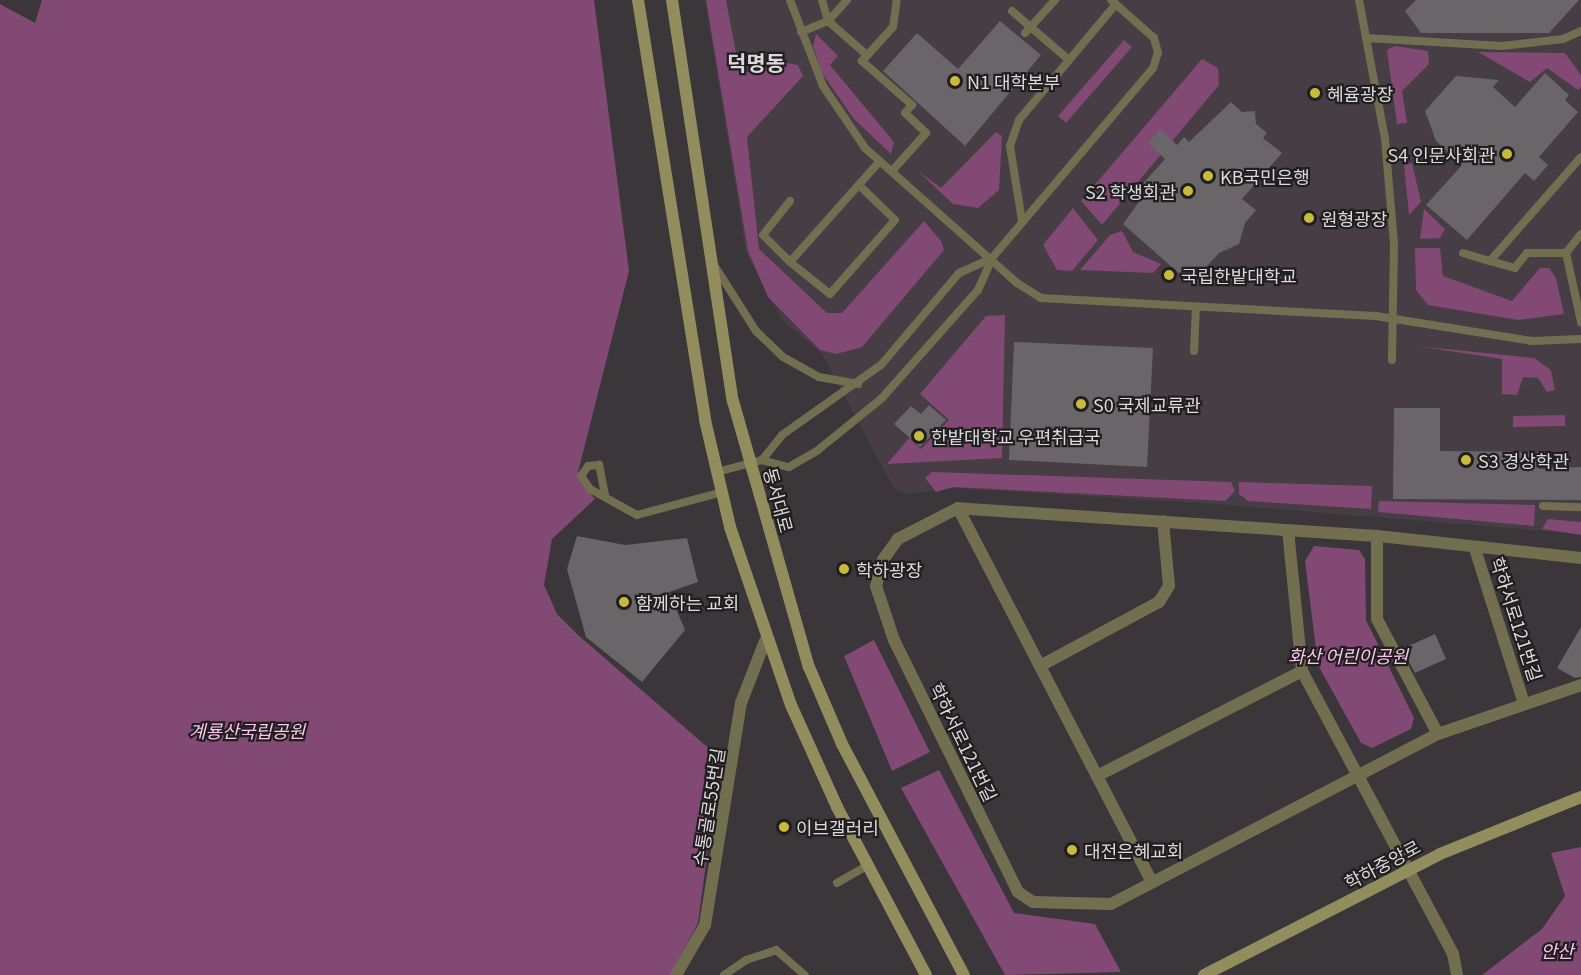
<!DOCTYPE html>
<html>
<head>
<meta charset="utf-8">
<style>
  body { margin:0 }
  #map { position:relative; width:1581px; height:975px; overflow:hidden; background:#3a3639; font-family:Georgia,"Noto Sans KR",serif }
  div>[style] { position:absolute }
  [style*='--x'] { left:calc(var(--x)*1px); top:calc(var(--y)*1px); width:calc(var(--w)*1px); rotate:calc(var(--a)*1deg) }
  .built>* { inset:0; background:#473d44 }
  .green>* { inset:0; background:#814973 }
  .building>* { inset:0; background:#696568 }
  .lane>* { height:8px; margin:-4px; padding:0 4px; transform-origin:4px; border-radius:4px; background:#726f50 }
  .street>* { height:12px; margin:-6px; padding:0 6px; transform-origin:6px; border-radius:6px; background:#726f50 }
  .secondary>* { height:12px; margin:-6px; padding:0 6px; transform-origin:6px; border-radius:6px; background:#928d5c }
  .dots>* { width:16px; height:16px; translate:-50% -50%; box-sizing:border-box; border:3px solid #201e1f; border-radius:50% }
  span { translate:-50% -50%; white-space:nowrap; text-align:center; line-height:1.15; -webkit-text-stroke:4.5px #201e1f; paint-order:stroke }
  .poi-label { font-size:18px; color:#dcdadb }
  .left { translate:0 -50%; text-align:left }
  .right { translate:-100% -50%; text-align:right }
  .street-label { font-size:18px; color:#dcdadb }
  .park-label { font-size:18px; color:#fbc5eb; font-style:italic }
  .quarter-label { font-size:21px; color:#ded8dc; font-weight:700 }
</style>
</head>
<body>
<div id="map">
  <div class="built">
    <i style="clip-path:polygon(705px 0,1581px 0,1581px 534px,1216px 504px,953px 488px,908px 494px,894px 489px,822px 354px,781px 319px,746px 252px)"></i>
  </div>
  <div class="green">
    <i style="clip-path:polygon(42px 0,594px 0,629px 271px,577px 476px,595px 499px,552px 539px,544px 585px,557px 614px,578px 635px,720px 758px,698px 923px,670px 975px,0 975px,0 4px,35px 23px)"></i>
    <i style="clip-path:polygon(706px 0,726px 0,740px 74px,787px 63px,798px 65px,803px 76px,747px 137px,759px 249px,827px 313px,842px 313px,924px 221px,941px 241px,944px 250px,862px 347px,836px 354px,820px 350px,768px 297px,748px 251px)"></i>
    <i style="clip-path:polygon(816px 34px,838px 56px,830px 65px,894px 142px,891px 154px,854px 119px,822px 73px,813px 46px)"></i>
    <i style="clip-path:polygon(1124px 40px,1132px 47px,1066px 123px,1058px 116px)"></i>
    <i style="clip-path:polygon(1395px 46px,1428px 51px,1429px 64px,1402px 91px,1407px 123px,1397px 124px,1387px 50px)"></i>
    <i style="clip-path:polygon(1478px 52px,1565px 53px,1581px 75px,1581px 87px,1578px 90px,1547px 68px,1530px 82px)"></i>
    <i style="clip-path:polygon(1202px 59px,1218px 68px,1219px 85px,1102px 225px,1081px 201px)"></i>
    <i style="clip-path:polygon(996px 132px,1002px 136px,999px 190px,978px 208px,953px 204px,918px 171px,941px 188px)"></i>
    <i style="clip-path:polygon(1412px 163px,1421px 202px,1409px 215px,1404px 165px)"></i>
    <i style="clip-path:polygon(1073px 208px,1098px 240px,1072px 271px,1057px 270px,1043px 245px)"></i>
    <i style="clip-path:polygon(1424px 209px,1445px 229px,1440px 238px,1420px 239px)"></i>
    <i style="clip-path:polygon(1122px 231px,1133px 252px,1161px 264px,1153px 273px,1080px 270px,1110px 235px)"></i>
    <i style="clip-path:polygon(1415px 248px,1440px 248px,1443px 276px,1512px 301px,1540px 268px,1549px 268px,1556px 278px,1564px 314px,1518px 320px,1428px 305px,1416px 290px)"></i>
    <i style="clip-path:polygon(1005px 315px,1002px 458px,887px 464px,909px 438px,921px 449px,949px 420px,920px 394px,986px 316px)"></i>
    <i style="clip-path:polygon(1417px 346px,1534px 358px,1551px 370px,1555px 390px,1547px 392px,1538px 378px,1523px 377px,1517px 395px,1502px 394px,1502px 359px)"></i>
    <i style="clip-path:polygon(1565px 415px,1565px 426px,1513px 427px,1513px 416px)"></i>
    <i style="clip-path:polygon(932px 472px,1231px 482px,1235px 491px,1225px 501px,953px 487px,936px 492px,925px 478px)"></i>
    <i style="clip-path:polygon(1239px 482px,1372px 486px,1371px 509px,1248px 501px,1239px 494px)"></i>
    <i style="clip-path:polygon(1379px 501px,1535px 505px,1534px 526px,1378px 512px)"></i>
    <i style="clip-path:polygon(1548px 519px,1581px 522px,1581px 535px,1542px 529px)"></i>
    <i style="clip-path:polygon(1314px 546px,1359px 550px,1365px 559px,1366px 620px,1414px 718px,1411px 729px,1372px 748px,1361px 743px,1318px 665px,1305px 561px)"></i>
    <i style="clip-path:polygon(874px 640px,930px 752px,892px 771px,844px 656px)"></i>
    <i style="clip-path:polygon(939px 770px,1014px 913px,1095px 924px,1121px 972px,1005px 975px,901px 788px)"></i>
    <i style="clip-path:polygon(1581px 847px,1581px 975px,1482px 975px,1542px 929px,1565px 896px,1551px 853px)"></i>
  </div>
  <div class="building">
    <i style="clip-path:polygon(1416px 0,1579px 0,1549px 33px,1421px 33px,1405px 11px)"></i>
    <i style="clip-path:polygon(1000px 21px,1041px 55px,965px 146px,883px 71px,917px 33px,958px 69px)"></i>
    <i style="clip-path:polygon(1545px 73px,1569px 95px,1565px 100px,1578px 112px,1539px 157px,1548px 165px,1534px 181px,1525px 173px,1467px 240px,1426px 205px,1462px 165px,1436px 141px,1425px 111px,1456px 76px,1499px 80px,1493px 87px,1515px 107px)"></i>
    <i style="clip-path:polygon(1231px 102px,1242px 112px,1255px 111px,1256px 124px,1267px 133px,1263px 138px,1282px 153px,1242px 199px,1256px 210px,1245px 223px,1239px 244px,1219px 253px,1191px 284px,1123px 224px,1141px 199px,1138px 189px,1165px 159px,1148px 143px,1155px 135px,1160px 129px,1177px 145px,1184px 137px,1189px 142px)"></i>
    <i style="clip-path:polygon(1014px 342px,1153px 348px,1147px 467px,1009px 460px)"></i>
    <i style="clip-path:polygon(929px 405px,946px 420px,920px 447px,894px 424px,911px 406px,921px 414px)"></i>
    <i style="clip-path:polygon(1394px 408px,1440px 408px,1440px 451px,1539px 452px,1539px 469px,1581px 467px,1581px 500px,1393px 499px)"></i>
    <i style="clip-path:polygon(577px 536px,625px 545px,687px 538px,698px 582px,669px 592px,685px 630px,642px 682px,586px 637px,567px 569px)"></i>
    <i style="clip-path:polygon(1581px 627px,1581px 677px,1575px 678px,1557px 668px)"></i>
    <i style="clip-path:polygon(1435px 634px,1446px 659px,1415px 673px,1402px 649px)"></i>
  </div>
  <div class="lane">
    <i style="--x:790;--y:0;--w:92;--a:69"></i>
    <i style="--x:823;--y:86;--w:75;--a:55.9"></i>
    <i style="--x:865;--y:148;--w:203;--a:41.6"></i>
    <i style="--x:1017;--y:283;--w:28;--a:32"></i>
    <i style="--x:1041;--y:298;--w:335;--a:3.1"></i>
    <i style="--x:1376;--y:316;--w:158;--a:9.1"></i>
    <i style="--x:1532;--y:341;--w:49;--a:-2.3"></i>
    <i style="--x:847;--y:0;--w:28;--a:132"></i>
    <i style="--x:828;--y:21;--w:52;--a:41.1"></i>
    <i style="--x:1359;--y:0;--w:141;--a:79.4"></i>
    <i style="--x:1385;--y:139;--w:105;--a:85.1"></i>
    <i style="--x:1394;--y:244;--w:116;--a:91"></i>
    <i style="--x:1012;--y:11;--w:75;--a:40.7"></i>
    <i style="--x:801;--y:32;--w:29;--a:-22"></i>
    <i style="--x:828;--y:21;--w:22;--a:-106"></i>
    <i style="--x:1025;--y:33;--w:45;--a:-47.7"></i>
    <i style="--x:1366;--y:38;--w:136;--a:3.4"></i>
    <i style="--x:1502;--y:46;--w:61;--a:-6.5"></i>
    <i style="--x:1563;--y:39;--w:20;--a:-24"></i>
    <i style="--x:892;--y:171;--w:51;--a:-48.2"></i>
    <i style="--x:926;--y:133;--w:29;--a:-136"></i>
    <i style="--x:905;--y:113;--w:11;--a:-49"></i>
    <i style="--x:912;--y:105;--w:67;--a:-138.7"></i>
    <i style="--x:862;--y:61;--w:46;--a:-47.6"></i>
    <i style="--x:893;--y:27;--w:27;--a:-82"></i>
    <i style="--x:790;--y:201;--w:43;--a:128.5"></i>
    <i style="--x:763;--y:235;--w:38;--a:45"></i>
    <i style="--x:790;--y:262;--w:135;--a:-48.3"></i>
    <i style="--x:1022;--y:221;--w:76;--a:-99.1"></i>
    <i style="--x:1010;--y:146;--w:28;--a:-71"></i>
    <i style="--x:1019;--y:120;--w:151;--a:-50.1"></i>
    <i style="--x:1463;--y:253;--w:28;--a:17"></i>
    <i style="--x:1566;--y:253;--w:39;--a:180"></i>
    <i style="--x:1527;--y:253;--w:19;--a:129"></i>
    <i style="--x:1515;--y:268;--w:26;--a:-164"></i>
    <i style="--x:1490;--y:261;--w:138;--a:-48.8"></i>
    <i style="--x:1566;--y:253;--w:71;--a:77.7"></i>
    <i style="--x:1566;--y:253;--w:24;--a:-52"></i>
    <i style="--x:790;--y:262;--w:51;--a:38.7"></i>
    <i style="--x:830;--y:294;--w:98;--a:-48.7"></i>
    <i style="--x:895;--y:220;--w:49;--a:-135.8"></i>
    <i style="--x:714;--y:265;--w:78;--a:57.5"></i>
    <i style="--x:756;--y:331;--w:37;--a:44"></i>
    <i style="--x:783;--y:357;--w:41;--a:29.1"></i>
    <i style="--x:819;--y:377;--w:40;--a:10"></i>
    <i style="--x:1194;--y:351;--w:44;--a:-87.4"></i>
    <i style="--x:762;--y:460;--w:32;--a:-51"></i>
    <i style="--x:782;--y:435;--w:121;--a:-35.3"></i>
    <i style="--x:881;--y:365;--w:121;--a:-49.7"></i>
    <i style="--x:959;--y:273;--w:36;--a:-24"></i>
    <i style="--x:717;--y:472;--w:47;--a:-14.9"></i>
    <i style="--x:762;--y:460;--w:28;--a:15"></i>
    <i style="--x:789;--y:467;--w:34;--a:-30"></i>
    <i style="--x:818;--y:450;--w:82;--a:-39.1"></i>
    <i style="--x:882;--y:398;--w:144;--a:-48.4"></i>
    <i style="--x:978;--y:290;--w:35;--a:-66"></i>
    <i style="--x:992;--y:258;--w:249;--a:-49.7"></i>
    <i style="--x:1153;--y:68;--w:16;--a:-72"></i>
    <i style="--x:1158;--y:53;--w:16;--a:-105"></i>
    <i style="--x:1154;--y:38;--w:57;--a:-138.5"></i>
    <i style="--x:605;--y:495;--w:31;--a:-101"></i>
    <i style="--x:599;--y:465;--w:11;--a:175"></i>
    <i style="--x:588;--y:466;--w:12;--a:125"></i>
    <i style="--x:581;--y:476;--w:16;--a:55"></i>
    <i style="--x:590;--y:489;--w:54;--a:29"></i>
    <i style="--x:637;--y:515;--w:88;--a:-15.1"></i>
    <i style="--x:1543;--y:506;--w:38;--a:2"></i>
    <i style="--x:837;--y:883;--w:36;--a:-30"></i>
    <i style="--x:724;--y:975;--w:27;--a:-34"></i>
    <i style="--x:746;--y:960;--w:32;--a:-18"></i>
    <i style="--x:776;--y:950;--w:38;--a:41"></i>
  </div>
  <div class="street">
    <i style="--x:958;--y:508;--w:420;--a:62.6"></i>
    <i style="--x:1288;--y:530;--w:142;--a:84.3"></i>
    <i style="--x:1302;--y:671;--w:321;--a:61.9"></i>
    <i style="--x:1453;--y:954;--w:21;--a:79"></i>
    <i style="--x:1377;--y:536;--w:83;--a:90"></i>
    <i style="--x:1377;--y:619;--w:130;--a:62.1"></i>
    <i style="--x:1475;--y:549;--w:158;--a:72.4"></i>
    <i style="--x:1581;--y:558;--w:205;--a:-173.8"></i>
    <i style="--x:1377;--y:536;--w:420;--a:-176.2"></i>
    <i style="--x:958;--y:508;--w:68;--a:152.7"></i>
    <i style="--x:898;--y:539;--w:26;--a:126"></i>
    <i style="--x:883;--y:560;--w:27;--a:105"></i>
    <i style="--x:876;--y:586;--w:57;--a:71.6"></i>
    <i style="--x:894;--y:640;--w:281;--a:63.8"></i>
    <i style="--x:1018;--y:892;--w:18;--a:34"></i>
    <i style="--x:1033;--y:902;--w:78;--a:1.5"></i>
    <i style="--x:1111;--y:904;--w:369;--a:-27.5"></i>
    <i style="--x:1438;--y:734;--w:151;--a:-18.9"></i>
    <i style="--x:1040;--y:666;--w:135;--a:-28.3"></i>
    <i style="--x:1159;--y:602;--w:19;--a:-58"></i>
    <i style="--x:1169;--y:586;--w:65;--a:-95.3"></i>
    <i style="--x:1097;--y:776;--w:230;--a:-27.1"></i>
    <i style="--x:676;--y:975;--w:58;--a:-59.9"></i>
    <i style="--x:705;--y:925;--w:225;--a:-80.8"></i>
    <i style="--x:741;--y:703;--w:66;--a:-68.8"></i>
  </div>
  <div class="secondary">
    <i style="--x:638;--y:0;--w:425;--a:80.9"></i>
    <i style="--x:705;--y:420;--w:110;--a:76.8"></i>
    <i style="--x:730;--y:527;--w:188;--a:71.1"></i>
    <i style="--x:791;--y:705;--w:112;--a:65.7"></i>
    <i style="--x:837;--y:807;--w:190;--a:62.1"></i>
    <i style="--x:672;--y:0;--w:406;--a:81.4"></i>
    <i style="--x:733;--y:401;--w:277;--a:74.1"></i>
    <i style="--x:809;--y:667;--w:84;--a:66.8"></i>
    <i style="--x:842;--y:744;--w:261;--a:62.2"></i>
    <i style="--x:1204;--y:975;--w:265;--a:-27.1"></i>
    <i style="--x:1440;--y:854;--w:152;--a:-22"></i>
  </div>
  <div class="dots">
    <i style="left:955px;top:81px;background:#c8bb3b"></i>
    <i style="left:1315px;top:93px;background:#c8bb3b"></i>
    <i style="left:1507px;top:154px;background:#c8bb3b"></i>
    <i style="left:1208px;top:176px;background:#c8bb3b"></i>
    <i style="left:1188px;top:191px;background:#c8bb3b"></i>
    <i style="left:1309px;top:218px;background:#c8bb3b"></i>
    <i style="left:1169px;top:275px;background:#c8bb3b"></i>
    <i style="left:1081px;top:404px;background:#c8bb3b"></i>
    <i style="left:919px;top:436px;background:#c8bb3b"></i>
    <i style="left:1466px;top:460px;background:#c8bb3b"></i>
    <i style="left:844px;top:569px;background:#c8bb3b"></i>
    <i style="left:624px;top:602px;background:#c8bb3b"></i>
    <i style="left:784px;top:827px;background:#c8bb3b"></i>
    <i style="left:1072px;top:850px;background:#c8bb3b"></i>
  </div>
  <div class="poi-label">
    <span class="left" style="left:967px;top:81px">N1 대학본부</span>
    <span class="left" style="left:1327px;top:93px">혜윰광장</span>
    <span class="right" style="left:1495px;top:154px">S4 인문사회관</span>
    <span class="left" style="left:1220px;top:176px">KB국민은행</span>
    <span class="right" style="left:1176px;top:191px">S2 학생회관</span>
    <span class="left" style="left:1321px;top:218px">원형광장</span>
    <span class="left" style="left:1181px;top:275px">국립한밭대학교</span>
    <span class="left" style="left:1093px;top:404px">S0 국제교류관</span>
    <span class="left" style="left:931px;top:436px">한밭대학교 우편취급국</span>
    <span class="left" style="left:1478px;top:460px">S3 경상학관</span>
    <span class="left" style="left:856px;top:569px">학하광장</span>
    <span class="left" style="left:636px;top:602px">함께하는 교회</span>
    <span class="left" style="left:796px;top:827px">이브갤러리</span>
    <span class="left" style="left:1084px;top:850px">대전은혜교회</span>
  </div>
  <div class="street-label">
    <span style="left:779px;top:500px;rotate:75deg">동서대로</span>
    <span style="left:1517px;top:619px;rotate:72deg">학하서로121번길</span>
    <span style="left:964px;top:742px;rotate:64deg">학하서로121번길</span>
    <span style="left:708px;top:807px;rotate:-81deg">수통골로55번길</span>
    <span style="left:1382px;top:864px;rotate:-28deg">학하중앙로</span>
  </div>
  <div class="park-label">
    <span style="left:1348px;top:655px">화산 어린이공원</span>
    <span style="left:247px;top:730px">계룡산국립공원</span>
    <span style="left:1557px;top:950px">안산</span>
  </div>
  <div class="quarter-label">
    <span style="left:756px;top:62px">덕명동</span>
  </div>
</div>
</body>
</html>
